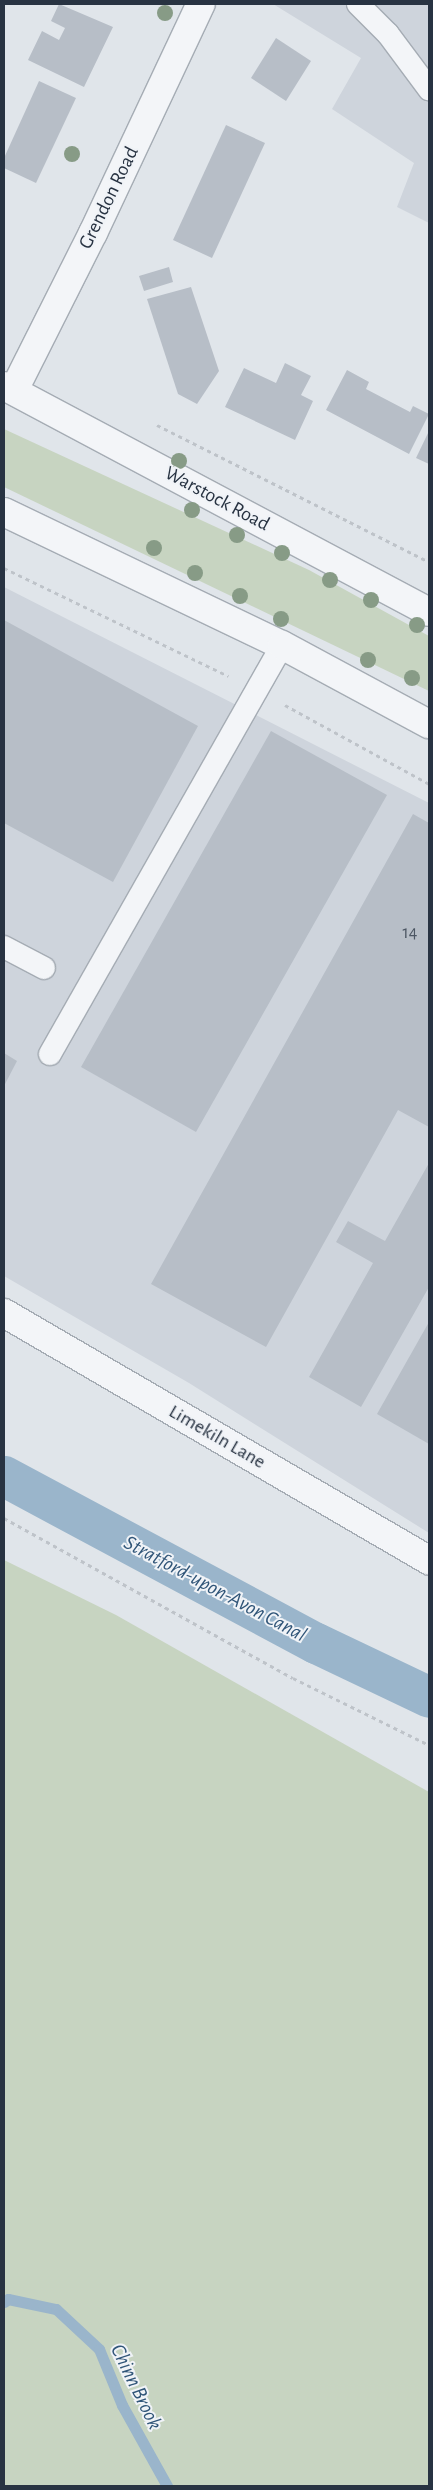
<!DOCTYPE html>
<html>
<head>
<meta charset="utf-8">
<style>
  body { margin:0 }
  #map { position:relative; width:433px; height:2490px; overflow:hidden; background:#e0e5ea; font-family:"Alegreya Sans",sans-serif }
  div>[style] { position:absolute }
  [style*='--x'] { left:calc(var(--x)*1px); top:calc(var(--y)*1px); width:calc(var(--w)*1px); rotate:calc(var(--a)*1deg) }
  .built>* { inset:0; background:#ced4dc }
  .green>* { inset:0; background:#c7d4c1 }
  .stream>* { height:11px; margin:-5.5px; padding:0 5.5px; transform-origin:5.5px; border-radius:5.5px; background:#9ab5cb }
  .canal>* { height:41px; margin:-20.5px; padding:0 20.5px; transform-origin:20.5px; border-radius:20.5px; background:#9ab5cb }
  .building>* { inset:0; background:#b7bec7 }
  .path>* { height:3px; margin-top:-1.5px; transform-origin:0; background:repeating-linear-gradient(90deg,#bec3c9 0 4px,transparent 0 8px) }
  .roads { filter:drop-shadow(1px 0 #a5acb4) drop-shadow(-1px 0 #a5acb4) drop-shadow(0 1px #a5acb4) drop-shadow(0 -1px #a5acb4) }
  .service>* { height:22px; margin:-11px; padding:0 11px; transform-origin:11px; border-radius:11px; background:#f3f5f8 }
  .minor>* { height:28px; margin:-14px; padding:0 14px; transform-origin:14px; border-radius:14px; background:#f3f5f8 }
  .tertiary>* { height:28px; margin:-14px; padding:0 14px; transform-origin:14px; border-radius:14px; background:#f3f5f8 }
  .trees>* { width:16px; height:16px; margin:-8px; border-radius:50%; background:#879b86 }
  span { translate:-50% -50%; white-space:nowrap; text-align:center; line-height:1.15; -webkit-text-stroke:4px #f0f3f7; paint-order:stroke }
  .number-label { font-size:18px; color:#4c5663 }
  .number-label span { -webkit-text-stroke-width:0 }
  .street-label { font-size:20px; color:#283342 }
  .water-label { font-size:21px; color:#305578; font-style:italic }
  .frame { position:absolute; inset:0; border:5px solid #283342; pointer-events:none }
</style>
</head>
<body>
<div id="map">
  <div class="built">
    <i style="clip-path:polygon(273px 4px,429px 4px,429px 223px,397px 207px,414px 163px,332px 109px,361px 58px)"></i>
    <i style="clip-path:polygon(4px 587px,429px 803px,429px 1533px,189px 1383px,4px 1276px)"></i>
  </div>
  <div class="green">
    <i style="clip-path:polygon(4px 429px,309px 570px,429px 636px,429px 691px,4px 487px)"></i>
    <i style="clip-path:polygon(4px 1560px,116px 1615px,429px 1792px,429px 2486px,4px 2486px)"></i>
  </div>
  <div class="stream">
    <i style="--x:4;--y:2302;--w:5;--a:-37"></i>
    <i style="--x:8;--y:2299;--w:49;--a:11.8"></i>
    <i style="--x:56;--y:2309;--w:59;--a:42.9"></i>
    <i style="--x:99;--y:2349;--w:61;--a:67.7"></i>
    <i style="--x:122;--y:2405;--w:93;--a:60.9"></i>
  </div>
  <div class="canal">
    <i style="--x:4;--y:1476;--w:354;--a:28.2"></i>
    <i style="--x:316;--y:1643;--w:125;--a:25.5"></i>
  </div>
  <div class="building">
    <i style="clip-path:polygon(59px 4px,113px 27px,84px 87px,28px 60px,42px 31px,59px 40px,65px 28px,51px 21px)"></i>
    <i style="clip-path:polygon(276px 38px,311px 61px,286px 101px,251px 78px)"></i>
    <i style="clip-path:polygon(39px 81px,76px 98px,36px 183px,4px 168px,4px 158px)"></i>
    <i style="clip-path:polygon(226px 125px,265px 143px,212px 258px,173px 240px)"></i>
    <i style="clip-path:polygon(169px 267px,173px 282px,144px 291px,139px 276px)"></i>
    <i style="clip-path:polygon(191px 287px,219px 371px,197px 404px,178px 394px,147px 299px)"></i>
    <i style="clip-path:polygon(285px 363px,311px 376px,301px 395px,313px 401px,295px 440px,225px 407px,244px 368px,276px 383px)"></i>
    <i style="clip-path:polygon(347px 370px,369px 382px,366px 389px,410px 412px,413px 406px,429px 414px,409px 454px,326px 410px)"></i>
    <i style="clip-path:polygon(429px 431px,429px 464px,416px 458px)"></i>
    <i style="clip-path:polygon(4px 620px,198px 726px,113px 882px,4px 823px)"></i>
    <i style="clip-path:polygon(271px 731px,387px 795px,196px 1132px,81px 1067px)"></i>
    <i style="clip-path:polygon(413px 814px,429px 823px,429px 1127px,398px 1110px,266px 1347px,151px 1284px)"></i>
    <i style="clip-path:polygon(4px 1053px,17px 1061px,4px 1086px)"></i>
    <i style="clip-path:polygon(429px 1163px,429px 1287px,361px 1407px,309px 1377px,373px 1263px,336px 1242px,348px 1221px,385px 1241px)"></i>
    <i style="clip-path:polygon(429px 1322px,429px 1444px,377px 1414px)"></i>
  </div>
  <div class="path">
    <i style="--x:157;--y:425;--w:305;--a:26.7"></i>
    <i style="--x:4;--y:568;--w:249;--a:25.7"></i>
    <i style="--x:285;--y:705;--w:164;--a:28.7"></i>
    <i style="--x:4;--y:1518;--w:330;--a:29"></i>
    <i style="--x:293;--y:1678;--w:152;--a:26.2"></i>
  </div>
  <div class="roads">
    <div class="service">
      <i style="--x:358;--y:4;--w:42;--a:45"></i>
      <i style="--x:388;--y:34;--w:69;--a:53.3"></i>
      <i style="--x:4;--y:947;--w:45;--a:27.7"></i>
      <i style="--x:50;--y:1054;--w:470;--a:-60.4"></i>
    </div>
    <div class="minor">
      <i style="--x:14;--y:390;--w:176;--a:-63.3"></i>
      <i style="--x:93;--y:233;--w:253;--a:-64.8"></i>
      <i style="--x:4;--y:1313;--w:492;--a:30.2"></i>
    </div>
    <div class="tertiary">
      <i style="--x:4;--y:386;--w:481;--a:28"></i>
      <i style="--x:4;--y:512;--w:308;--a:25.6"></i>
      <i style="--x:282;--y:645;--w:167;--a:28.3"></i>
    </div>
  </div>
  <div class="trees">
    <i style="left:165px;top:13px"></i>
    <i style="left:72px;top:154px"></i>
    <i style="left:179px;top:461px"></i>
    <i style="left:192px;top:510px"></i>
    <i style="left:237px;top:535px"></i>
    <i style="left:154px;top:548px"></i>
    <i style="left:282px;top:553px"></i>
    <i style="left:195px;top:573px"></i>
    <i style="left:330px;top:580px"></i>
    <i style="left:240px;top:596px"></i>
    <i style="left:371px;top:600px"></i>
    <i style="left:281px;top:619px"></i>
    <i style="left:417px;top:625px"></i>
    <i style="left:368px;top:660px"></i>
    <i style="left:412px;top:678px"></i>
  </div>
  <div class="number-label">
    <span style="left:410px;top:933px">14</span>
  </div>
  <div class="street-label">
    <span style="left:109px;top:198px;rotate:-64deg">Grendon Road</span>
    <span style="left:217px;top:499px;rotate:28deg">Warstock Road</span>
    <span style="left:217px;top:1437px;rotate:30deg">Limekiln Lane</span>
  </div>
  <div class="water-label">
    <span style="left:215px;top:1589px;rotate:28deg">Stratford-upon-Avon Canal</span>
    <span style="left:136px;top:2387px;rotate:64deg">Chinn Brook</span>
  </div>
  <div class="frame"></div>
</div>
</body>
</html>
